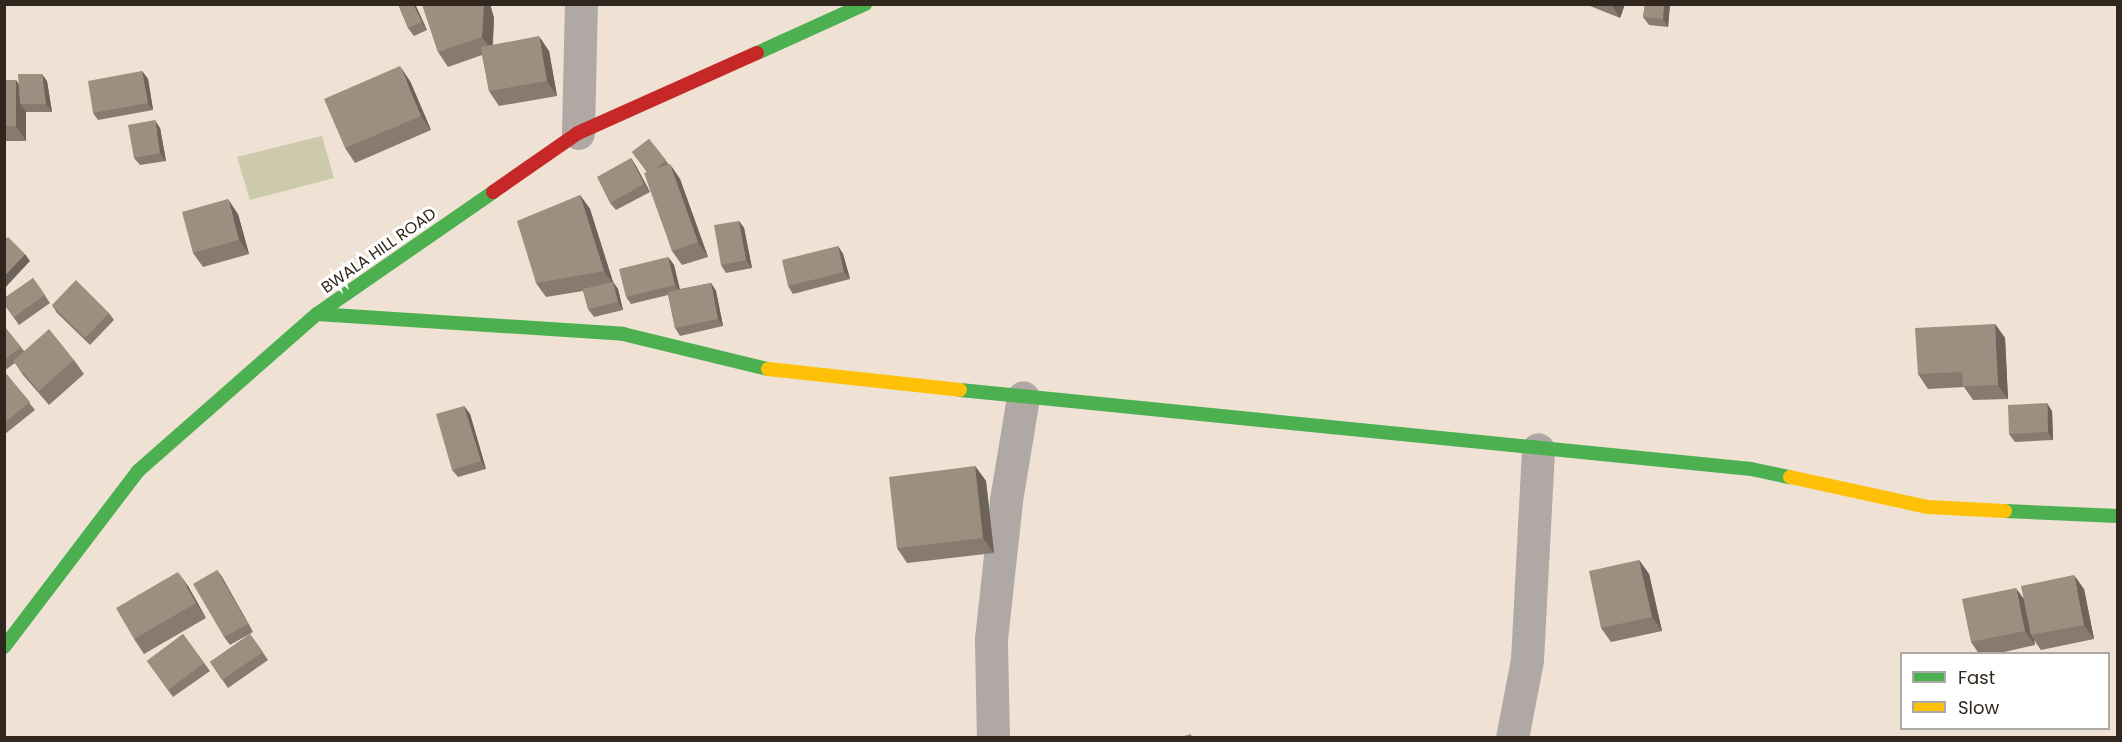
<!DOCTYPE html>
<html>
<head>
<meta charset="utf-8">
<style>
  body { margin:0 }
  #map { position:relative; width:2122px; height:742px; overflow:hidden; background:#efe1d3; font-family:Poppins,sans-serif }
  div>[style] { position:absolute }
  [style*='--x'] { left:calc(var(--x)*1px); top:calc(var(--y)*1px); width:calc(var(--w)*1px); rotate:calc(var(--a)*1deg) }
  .green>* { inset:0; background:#cdcaab }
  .street>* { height:33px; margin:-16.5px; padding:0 16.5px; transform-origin:16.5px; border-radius:16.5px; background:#afa8a4 }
  .fast>* { height:14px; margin:-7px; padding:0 7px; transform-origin:7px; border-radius:7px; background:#4caf50 }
  .slow>* { height:14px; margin:-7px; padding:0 7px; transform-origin:7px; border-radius:7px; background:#ffc107 }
  .jam>* { height:14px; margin:-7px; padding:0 7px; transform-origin:7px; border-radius:7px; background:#c62828 }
  .wall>* { inset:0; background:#877a6e }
  .shaded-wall>* { inset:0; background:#6e635a }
  .building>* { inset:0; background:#9d8e80 }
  span { translate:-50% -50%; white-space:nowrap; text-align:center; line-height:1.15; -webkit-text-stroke:6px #fff; paint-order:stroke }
  .street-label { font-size:16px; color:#30261d }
  .frame { position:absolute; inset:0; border:6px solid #30261d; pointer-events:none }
  .legend { position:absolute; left:1900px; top:652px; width:210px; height:78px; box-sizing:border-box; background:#fff; border:2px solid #aca8a5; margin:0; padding:8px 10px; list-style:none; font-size:18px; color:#30261d }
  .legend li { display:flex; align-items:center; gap:12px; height:30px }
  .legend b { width:30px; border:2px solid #aca8a5 }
</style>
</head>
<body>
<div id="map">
  <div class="green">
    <i style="clip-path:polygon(322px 136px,334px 178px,250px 200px,237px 157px)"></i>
  </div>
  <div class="street">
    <i style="--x:578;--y:133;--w:129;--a:-88.7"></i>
    <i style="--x:993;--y:738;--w:99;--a:-91.2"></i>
    <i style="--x:991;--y:639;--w:140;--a:-83.8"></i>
    <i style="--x:1006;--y:500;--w:104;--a:-80.6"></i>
    <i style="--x:1512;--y:738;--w:79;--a:-79.1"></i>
    <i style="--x:1527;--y:660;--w:211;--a:-87"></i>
  </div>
  <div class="fast">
    <i style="--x:757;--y:53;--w:119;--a:-24.4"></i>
    <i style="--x:317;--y:314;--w:307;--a:3.7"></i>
    <i style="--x:623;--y:334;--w:149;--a:13.6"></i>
    <i style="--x:960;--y:390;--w:795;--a:5.7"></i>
    <i style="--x:1751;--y:469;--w:40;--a:12"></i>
    <i style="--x:2005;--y:511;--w:113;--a:2.5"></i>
    <i style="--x:4;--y:647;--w:221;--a:-52.7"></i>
    <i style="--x:138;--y:471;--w:238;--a:-41.3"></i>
    <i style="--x:317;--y:314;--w:214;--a:-34.7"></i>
  </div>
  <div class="slow">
    <i style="--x:768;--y:369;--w:193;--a:6.2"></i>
    <i style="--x:1790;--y:477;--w:141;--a:12.3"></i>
    <i style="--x:1928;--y:507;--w:77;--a:3"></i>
  </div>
  <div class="jam">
    <i style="--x:493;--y:192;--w:103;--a:-34.8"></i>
    <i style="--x:578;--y:133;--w:196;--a:-24.1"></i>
  </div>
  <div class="wall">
    <i style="clip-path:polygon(398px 4px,415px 4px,427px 30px,414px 36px,408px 28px)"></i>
    <i style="clip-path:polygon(422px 4px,490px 4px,494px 18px,493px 45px,549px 51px,557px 96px,499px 106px,489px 91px,482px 55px,448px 67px,438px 52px)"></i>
    <i style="clip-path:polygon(1585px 4px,1625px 4px,1620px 18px)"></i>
    <i style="clip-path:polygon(1645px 4px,1670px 4px,1668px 27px,1649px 25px,1643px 17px)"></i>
    <i style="clip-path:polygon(142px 71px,148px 79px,153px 110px,98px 120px,93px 113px)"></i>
    <i style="clip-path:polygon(4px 80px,19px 84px,47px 81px,52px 112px,26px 112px,26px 141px,4px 141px)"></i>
    <i style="clip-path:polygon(410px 81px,431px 130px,355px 163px,345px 148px)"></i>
    <i style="clip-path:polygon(160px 128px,166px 161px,140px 165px,134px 158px)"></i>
    <i style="clip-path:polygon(649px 139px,680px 179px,708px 257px,682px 265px,672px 251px,647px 172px,632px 152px)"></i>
    <i style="clip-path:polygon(631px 158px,636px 166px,650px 192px,616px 210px,610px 203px)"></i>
    <i style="clip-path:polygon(580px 195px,590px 209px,613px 282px,618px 289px,623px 310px,594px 317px,588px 309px,583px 291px,546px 297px,536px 283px)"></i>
    <i style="clip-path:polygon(238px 214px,249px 254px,203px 267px,193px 253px)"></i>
    <i style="clip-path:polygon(739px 221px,744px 228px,752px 268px,726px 273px,721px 265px)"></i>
    <i style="clip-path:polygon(838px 246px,843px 254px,850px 279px,793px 294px,788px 286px)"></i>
    <i style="clip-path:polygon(668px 257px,674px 265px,680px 289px,711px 283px,716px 291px,723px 326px,680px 336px,675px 328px,668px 295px,631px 304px,626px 297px)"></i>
    <i style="clip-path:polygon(33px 278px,50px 303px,19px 325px,4px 304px)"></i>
    <i style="clip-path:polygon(52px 305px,109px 313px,114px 320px,90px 345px,57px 313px)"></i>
    <i style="clip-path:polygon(1995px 324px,2005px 338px,2008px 399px,1973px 400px,1964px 387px,1928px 389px,1918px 374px)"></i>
    <i style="clip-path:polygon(4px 326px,24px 351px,74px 360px,84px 374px,49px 405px,23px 375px,15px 363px,4px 371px)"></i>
    <i style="clip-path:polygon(4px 371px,35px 410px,5px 434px,4px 434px)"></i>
    <i style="clip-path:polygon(464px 406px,470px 414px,486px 469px,458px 477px,452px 470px)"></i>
    <i style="clip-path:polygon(2052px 411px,2053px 440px,2015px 442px,2009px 434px)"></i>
    <i style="clip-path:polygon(975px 466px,986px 481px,994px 553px,907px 563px,897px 548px)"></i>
    <i style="clip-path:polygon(1639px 560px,1649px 574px,1662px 631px,1611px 642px,1601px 628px)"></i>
    <i style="clip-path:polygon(217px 570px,222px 577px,253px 632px,230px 645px,224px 637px)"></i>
    <i style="clip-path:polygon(188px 586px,206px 618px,144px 654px,134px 639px)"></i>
    <i style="clip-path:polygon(2084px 589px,2094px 639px,2041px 650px,2034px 640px,2035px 645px,1995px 654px,1979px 654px,1971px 642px,2023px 598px)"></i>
    <i style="clip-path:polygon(183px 634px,210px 671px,173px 697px,147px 661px)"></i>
    <i style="clip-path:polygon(250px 634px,268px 660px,228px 688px,210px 662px)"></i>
  </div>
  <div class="shaded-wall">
    <i style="clip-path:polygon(413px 4px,415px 4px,427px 30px,422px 22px)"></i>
    <i style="clip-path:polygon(484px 4px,490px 4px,494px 18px,492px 51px,482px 37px)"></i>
    <i style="clip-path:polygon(1611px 4px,1625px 4px,1620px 18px)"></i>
    <i style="clip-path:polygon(1664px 4px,1670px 4px,1668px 27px,1663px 19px)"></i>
    <i style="clip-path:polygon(539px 36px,549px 51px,557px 96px,547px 81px)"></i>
    <i style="clip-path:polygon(400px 66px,410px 81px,431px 130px,421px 116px)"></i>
    <i style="clip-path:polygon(142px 71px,148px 79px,153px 110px,148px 103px)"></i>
    <i style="clip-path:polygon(42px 74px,47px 81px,52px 112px,46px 104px)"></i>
    <i style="clip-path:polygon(16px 80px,26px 94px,20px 104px,26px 112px,26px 141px,16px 126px)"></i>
    <i style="clip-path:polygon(155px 120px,160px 128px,166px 161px,160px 153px)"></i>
    <i style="clip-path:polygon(631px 158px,636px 166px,650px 192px,644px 184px)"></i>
    <i style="clip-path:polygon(670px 164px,680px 179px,708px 257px,698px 242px)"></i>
    <i style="clip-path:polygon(580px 195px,590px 209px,613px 282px,618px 289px,623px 310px,618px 302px,613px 284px,604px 271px)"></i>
    <i style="clip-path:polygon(228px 199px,238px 214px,249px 254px,239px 240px)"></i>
    <i style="clip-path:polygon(739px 221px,744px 228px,752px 268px,746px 260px)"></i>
    <i style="clip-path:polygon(838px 246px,843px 254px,850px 279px,844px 272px)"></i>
    <i style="clip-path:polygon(25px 254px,30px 261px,4px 289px,4px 276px)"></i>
    <i style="clip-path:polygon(668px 257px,674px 265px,680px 292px,675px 285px)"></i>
    <i style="clip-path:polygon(711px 283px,716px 291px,723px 326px,718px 319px)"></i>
    <i style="clip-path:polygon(1995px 324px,2005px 338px,2008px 399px,1998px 385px)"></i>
    <i style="clip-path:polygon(2047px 403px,2052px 411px,2053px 440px,2048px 432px)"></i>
    <i style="clip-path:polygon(464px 406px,470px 414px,486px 469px,481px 461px)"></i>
    <i style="clip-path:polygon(975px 466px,986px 481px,994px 553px,983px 538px)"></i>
    <i style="clip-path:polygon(1639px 560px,1649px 574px,1662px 631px,1652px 617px)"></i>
    <i style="clip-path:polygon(217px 570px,222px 577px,253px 632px,248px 624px)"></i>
    <i style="clip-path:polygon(178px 572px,188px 586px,206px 618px,196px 603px)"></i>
    <i style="clip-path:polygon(2074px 575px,2084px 589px,2094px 639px,2084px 625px)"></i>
    <i style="clip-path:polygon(2016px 588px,2026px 602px,2031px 635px,2034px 640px,2035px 645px,2025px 631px)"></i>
  </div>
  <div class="building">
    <i style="clip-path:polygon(398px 4px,413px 4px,422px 22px,408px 28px)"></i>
    <i style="clip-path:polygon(422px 4px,484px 4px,482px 37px,438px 52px)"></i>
    <i style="clip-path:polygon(1645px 4px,1664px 4px,1663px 19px,1643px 17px)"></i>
    <i style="clip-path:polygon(539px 36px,547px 81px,489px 91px,481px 47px)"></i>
    <i style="clip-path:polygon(400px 66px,421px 116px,345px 148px,324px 99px)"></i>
    <i style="clip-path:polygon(142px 71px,148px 103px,93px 113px,88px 81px)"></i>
    <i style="clip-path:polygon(18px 74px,42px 74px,46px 104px,20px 104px)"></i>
    <i style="clip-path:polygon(4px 80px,16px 80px,16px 126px,4px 126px)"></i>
    <i style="clip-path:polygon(155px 120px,160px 153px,134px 158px,128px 125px)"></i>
    <i style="clip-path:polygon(649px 139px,666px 160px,656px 169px,648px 172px,632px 152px)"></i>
    <i style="clip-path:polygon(631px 158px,644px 184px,610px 203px,597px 177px)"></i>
    <i style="clip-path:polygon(670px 164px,698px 242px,672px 251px,644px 173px)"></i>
    <i style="clip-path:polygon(580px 195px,604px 271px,536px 283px,517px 221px)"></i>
    <i style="clip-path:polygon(228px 199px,239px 240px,193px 253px,182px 212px)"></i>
    <i style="clip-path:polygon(739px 221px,746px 260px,721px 265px,714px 225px)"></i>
    <i style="clip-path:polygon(8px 237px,25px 254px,4px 276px,4px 240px)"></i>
    <i style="clip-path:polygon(838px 246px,844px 272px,788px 286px,782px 260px)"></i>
    <i style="clip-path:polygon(668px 257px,675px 285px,626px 297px,619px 269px)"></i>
    <i style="clip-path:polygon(33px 278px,45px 295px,14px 317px,4px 304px,4px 298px)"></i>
    <i style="clip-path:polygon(76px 280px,109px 313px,85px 338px,52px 305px)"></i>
    <i style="clip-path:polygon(613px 282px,618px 302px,588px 309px,583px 289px)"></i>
    <i style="clip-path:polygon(711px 283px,718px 319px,675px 328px,668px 292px)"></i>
    <i style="clip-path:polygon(1995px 324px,1998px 385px,1963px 386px,1962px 372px,1918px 374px,1915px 328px)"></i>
    <i style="clip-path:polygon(4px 326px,21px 347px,4px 360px)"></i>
    <i style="clip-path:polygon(49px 329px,74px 360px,39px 391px,13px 361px)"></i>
    <i style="clip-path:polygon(4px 371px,30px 402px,4px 423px)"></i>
    <i style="clip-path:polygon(2047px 403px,2048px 432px,2009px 434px,2008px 405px)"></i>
    <i style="clip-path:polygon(464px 406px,481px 461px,452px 470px,436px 414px)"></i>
    <i style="clip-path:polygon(975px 466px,983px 538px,897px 548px,889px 477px)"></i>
    <i style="clip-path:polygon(1639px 560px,1652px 617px,1601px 628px,1589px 571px)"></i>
    <i style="clip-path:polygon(217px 570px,248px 624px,224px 637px,193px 584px)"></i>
    <i style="clip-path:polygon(178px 572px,196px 603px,134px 639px,116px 608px)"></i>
    <i style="clip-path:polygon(2074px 575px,2084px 625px,2031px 635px,2021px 586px)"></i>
    <i style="clip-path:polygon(2016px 588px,2025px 631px,1971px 642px,1962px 599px)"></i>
    <i style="clip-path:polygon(183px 634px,204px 663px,168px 690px,147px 661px)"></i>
    <i style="clip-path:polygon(250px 634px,263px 652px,222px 680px,210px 662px)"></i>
    <i style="clip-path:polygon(1191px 734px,1192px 738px,1177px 738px)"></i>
  </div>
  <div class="street-label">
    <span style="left:379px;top:251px;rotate:-35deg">BWALA HILL ROAD</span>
  </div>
  <div class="frame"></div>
  <ul class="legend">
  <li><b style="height:8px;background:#4caf50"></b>Fast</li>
  <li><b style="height:8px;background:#ffc107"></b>Slow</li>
  </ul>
</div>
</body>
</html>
